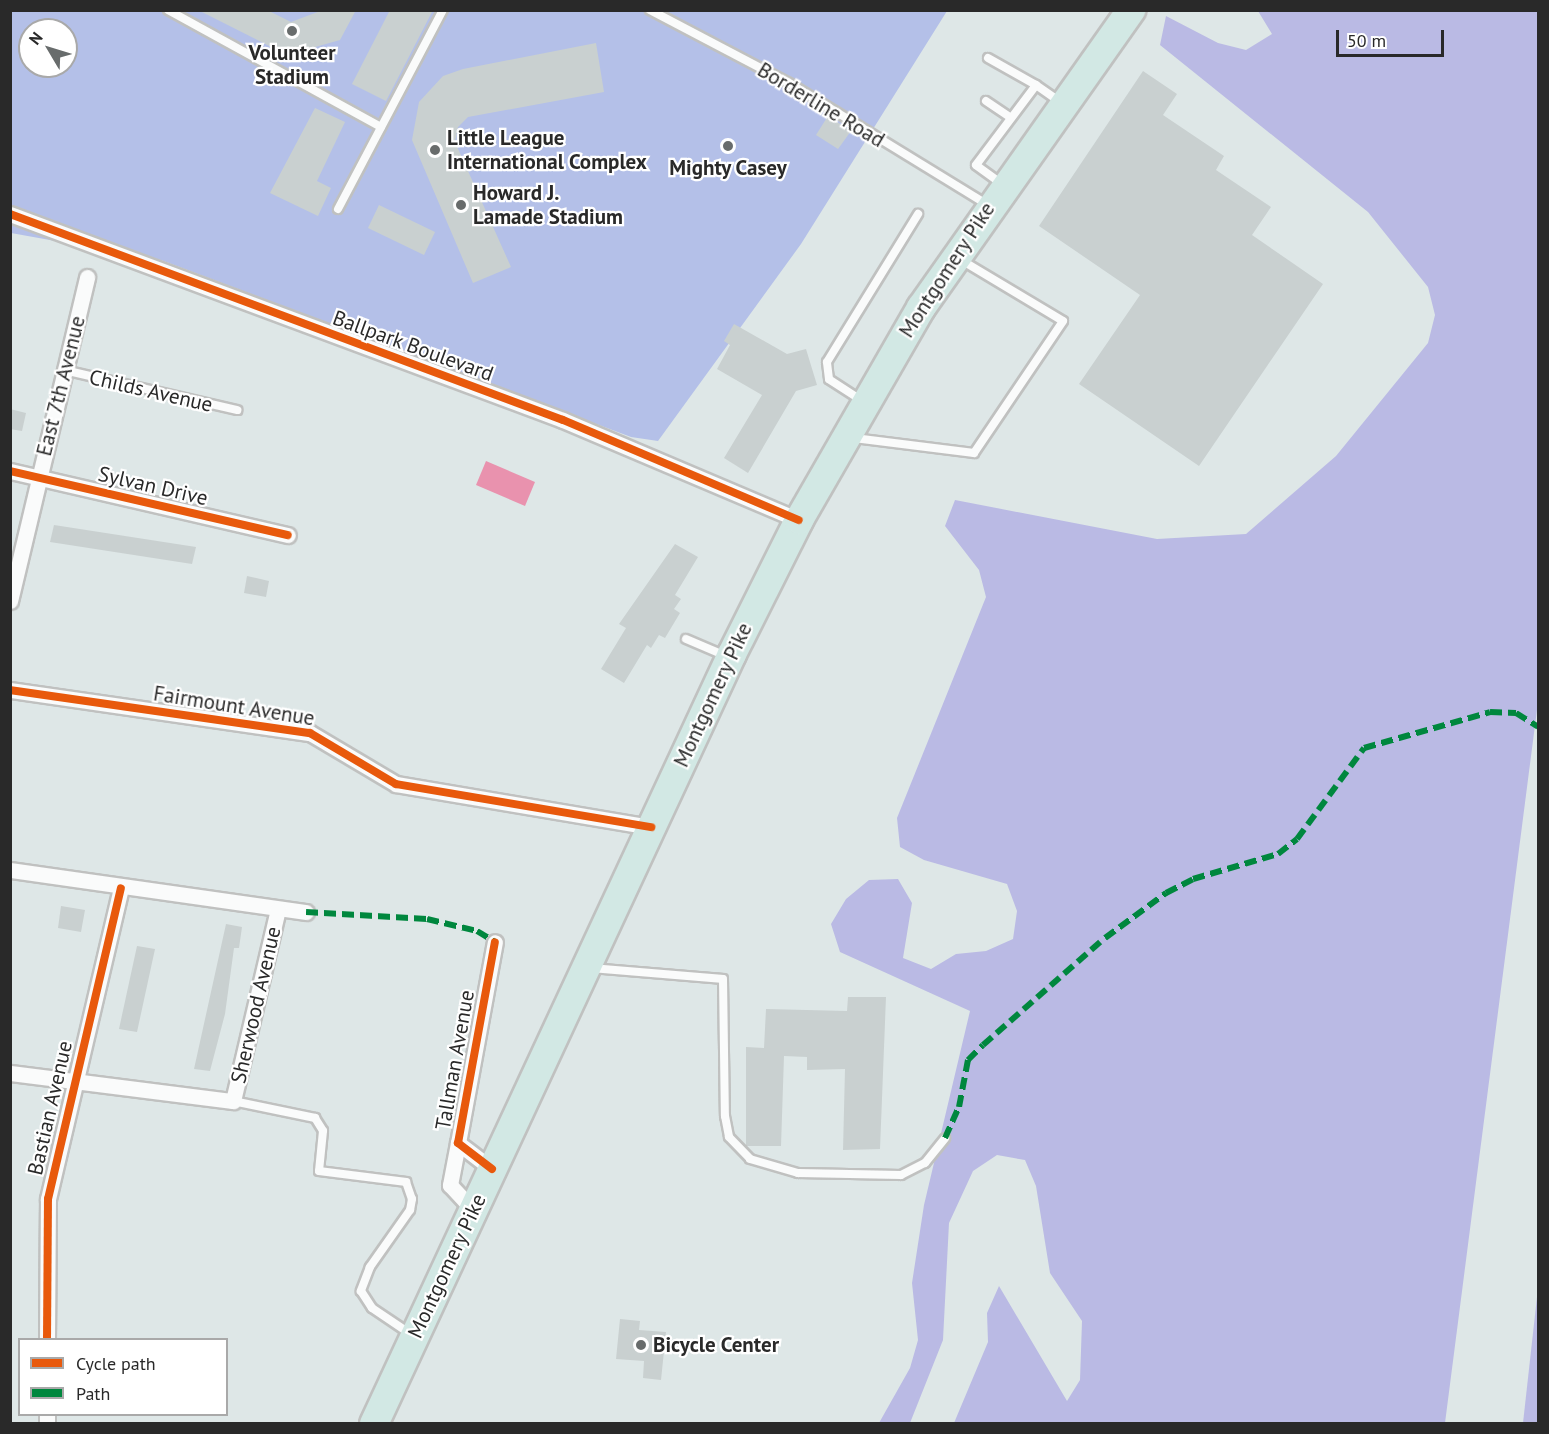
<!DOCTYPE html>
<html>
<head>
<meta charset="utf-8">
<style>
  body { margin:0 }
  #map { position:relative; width:1549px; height:1434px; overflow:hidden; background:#dee7e7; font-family:"PT Sans",sans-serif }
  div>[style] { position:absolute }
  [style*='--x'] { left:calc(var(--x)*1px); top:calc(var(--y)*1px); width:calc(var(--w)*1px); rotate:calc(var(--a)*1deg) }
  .green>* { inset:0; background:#babae4 }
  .pitch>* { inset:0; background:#b4c0e8 }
  .water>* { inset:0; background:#e992ae }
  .building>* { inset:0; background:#c9d0d0 }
  .roads { filter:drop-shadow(2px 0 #c0c1c0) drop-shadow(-2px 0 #c0c1c0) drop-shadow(0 2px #c0c1c0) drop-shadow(0 -2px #c0c1c0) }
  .lane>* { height:8px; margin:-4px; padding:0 4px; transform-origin:4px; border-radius:4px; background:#fafbfb }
  .street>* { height:15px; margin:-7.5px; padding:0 7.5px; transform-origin:7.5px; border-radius:7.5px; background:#fafbfb }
  .highway>* { height:28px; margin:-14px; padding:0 14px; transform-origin:14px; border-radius:14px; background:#d2e8e4 }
  .quiet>* { height:6px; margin-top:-3px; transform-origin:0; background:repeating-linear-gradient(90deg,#00873e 0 12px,transparent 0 18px) }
  .cycleway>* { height:8px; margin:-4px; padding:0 4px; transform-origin:4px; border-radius:4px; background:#e8590c }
  .dots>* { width:16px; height:16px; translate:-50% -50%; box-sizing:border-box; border:3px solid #fff; border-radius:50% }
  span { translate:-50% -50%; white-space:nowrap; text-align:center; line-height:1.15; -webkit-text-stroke:4.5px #fff; paint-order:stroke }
  .poi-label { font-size:21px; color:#292929; font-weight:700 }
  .left { translate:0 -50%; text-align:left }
  .street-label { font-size:21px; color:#292929 }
  .frame { position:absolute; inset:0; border:12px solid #292929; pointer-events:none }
  .legend { position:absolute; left:18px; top:1338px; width:210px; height:78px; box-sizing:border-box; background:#fff; border:2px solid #a9a9a9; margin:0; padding:8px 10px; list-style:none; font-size:18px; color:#292929 }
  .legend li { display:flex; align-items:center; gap:12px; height:30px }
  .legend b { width:30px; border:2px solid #a9a9a9 }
  .north { position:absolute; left:18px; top:18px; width:60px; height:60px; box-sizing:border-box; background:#fff; border:2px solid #a9a9a9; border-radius:50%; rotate:308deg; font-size:16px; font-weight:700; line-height:24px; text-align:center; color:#292929 }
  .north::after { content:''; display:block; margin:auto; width:21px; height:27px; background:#686c6c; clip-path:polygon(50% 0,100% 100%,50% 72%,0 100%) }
  .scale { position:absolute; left:1336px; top:30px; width:108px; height:27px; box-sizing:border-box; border:3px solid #292929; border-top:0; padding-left:8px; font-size:18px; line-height:21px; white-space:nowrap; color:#292929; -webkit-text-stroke:4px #fff; paint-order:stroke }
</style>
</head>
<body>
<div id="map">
  <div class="green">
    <i style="clip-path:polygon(1258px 11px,1538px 11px,1538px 702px,1445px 1423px,954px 1423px,988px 1342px,987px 1313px,999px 1286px,1067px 1401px,1080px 1380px,1082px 1321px,1050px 1273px,1036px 1186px,1025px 1160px,997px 1155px,973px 1171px,949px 1223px,943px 1340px,910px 1423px,879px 1423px,910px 1368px,918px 1340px,912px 1283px,924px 1205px,970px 1011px,840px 952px,831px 924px,846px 899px,869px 880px,898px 879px,912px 903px,903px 958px,931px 969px,956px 954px,986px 951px,1013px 939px,1017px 911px,1007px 884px,924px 860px,900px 847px,897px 818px,986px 597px,979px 570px,945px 526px,955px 500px,1157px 539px,1246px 534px,1336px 456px,1428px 343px,1435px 315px,1428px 287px,1368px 212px,1160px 45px,1166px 16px,1218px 43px,1246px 50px,1272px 34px)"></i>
    <i style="clip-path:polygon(1538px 1288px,1538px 1423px,1523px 1423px)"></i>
  </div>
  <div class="pitch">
    <i style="clip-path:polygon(evenodd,10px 11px,947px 11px,801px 244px,658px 441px,631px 437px,161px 260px,11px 233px,10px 11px,30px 30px,66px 30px,66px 66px,30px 66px,30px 30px)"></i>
  </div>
  <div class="water">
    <i style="clip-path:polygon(486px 461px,535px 482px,525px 506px,476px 485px)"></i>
  </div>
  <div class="building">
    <i style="clip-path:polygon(198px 10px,267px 10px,291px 22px,323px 10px,356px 10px,340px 40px,287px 55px)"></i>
    <i style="clip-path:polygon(390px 10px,433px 10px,386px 101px,352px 84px)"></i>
    <i style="clip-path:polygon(596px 43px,604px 92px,468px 117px,458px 127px,455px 142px,511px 267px,473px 283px,412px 140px,419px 102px,443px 76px,463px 69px)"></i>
    <i style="clip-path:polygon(1143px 71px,1177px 94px,1163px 115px,1224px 156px,1216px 170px,1271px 207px,1252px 235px,1323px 284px,1199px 466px,1079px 384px,1140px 295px,1039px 226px)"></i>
    <i style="clip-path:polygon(315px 108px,345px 122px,317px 181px,331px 188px,318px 216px,270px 193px)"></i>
    <i style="clip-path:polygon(828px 116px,851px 131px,838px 149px,816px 135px)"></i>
    <i style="clip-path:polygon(379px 205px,435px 232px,424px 255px,368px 228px)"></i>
    <i style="clip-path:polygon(734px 324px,787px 354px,806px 349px,817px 385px,796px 391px,748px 473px,724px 458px,762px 395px,717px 369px,730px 345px,724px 341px)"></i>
    <i style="clip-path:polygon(10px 409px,26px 413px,22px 431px,10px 429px)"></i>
    <i style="clip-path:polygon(54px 525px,196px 547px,192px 564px,50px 542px)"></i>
    <i style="clip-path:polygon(675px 544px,698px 557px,675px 595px,681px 599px,674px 609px,680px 613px,665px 638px,659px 635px,651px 648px,647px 645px,624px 683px,601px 669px,626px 628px,619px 624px)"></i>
    <i style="clip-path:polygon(247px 576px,269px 581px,266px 597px,244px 593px)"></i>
    <i style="clip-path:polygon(61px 906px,85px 910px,81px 932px,58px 928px)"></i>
    <i style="clip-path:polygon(226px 924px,242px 927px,239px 948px,234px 948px,225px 1014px,210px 1071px,194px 1069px)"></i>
    <i style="clip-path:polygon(137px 946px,155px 949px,137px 1032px,119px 1029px)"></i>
    <i style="clip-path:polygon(848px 997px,886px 997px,880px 1149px,843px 1150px,845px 1069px,807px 1070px,807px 1057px,784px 1056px,781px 1146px,746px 1146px,746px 1047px,764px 1048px,766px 1009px,847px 1011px)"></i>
    <i style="clip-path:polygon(620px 1319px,640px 1321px,639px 1330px,666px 1332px,661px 1380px,643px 1378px,644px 1361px,616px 1359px)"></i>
  </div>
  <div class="roads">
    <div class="lane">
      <i style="--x:168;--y:10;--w:243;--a:28.8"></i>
      <i style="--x:650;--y:10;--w:157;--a:27.7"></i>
      <i style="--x:789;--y:83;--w:233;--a:31.5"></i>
      <i style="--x:988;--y:58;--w:55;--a:29.4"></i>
      <i style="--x:986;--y:101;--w:30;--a:34"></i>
      <i style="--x:1002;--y:184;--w:32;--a:-144"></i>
      <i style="--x:976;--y:165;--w:100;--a:-53.1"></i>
      <i style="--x:1036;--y:85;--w:29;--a:35"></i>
      <i style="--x:338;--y:209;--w:225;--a:-62.2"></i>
      <i style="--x:64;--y:370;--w:178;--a:13"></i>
      <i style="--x:861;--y:400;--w:38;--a:-147"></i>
      <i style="--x:829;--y:379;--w:17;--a:-97"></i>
      <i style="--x:827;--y:362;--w:174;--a:-58.4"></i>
      <i style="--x:854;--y:438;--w:121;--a:7.1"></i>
      <i style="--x:974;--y:453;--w:159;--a:-56"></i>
      <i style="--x:1063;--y:321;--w:119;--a:-149.1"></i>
      <i style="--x:686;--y:639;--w:43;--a:23"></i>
      <i style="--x:592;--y:968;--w:131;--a:4.8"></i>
      <i style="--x:723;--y:979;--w:137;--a:89.2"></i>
      <i style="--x:725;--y:1116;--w:21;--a:79"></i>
      <i style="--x:729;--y:1137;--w:30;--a:46"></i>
      <i style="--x:750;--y:1159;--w:50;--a:16.3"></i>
      <i style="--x:798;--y:1173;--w:103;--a:1.1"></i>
      <i style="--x:901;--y:1175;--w:27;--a:-27"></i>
      <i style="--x:925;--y:1163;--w:32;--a:-51"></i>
      <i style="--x:233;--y:1101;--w:84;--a:11.7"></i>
      <i style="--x:315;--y:1118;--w:15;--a:58"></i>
      <i style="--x:323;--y:1131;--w:40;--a:95.7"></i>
      <i style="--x:319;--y:1171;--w:88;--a:7.2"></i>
      <i style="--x:406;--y:1182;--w:18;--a:71"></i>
      <i style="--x:412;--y:1199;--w:11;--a:100"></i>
      <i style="--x:410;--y:1210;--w:70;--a:125.1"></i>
      <i style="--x:370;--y:1267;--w:26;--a:111"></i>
      <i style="--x:361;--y:1291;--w:20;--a:57"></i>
      <i style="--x:372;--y:1308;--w:45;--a:34"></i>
    </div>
    <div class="street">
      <i style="--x:10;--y:214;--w:590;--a:20.43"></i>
      <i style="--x:563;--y:420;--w:256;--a:23"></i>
      <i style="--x:10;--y:471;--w:285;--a:13"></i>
      <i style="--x:10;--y:601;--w:333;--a:-76.6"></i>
      <i style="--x:10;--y:690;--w:303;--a:8.2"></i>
      <i style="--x:310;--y:733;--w:100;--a:30.7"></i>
      <i style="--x:396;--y:784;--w:259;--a:9.6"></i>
      <i style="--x:10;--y:870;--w:299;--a:8.1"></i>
      <i style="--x:10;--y:1073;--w:225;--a:7.2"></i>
      <i style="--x:233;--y:1101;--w:197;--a:-76.8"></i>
      <i style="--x:458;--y:1143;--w:43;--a:100.8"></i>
      <i style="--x:450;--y:1185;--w:34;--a:47"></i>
      <i style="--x:492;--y:1169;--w:43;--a:-142.6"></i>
      <i style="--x:458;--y:1143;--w:204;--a:-79.6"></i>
      <i style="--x:47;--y:1340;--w:141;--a:-89.6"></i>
      <i style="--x:48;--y:1199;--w:319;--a:-76.8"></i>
      <i style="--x:47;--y:1424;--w:10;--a:-90"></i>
    </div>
    <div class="highway">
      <i style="--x:374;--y:1424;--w:849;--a:-65.06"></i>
      <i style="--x:732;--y:654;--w:150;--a:-63.4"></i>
      <i style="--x:799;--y:520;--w:245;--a:-60.1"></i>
      <i style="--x:921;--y:308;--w:365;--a:-54.8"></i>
    </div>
  </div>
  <div class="quiet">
    <i style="--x:306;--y:912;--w:121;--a:3.3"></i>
    <i style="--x:427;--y:919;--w:51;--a:13.5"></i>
    <i style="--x:477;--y:931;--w:21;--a:31"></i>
    <i style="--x:945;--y:1138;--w:34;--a:-66"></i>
    <i style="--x:959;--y:1107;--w:48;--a:-79.2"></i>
    <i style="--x:968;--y:1060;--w:21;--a:-45"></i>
    <i style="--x:983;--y:1045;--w:162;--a:-41.3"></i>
    <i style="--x:1105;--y:938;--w:76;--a:-36.4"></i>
    <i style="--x:1166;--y:893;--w:30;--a:-27"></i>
    <i style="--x:1193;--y:879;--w:89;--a:-16.4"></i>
    <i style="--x:1278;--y:854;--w:24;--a:-38"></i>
    <i style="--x:1297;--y:839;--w:113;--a:-53.6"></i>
    <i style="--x:1364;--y:748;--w:131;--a:-15.9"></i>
    <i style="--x:1490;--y:712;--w:26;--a:2"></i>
    <i style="--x:1516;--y:713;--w:26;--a:32"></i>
  </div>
  <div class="cycleway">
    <i style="--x:10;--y:214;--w:590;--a:20.43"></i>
    <i style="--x:563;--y:420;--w:256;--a:23"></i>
    <i style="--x:10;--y:471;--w:285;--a:13"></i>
    <i style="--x:10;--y:690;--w:303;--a:8.2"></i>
    <i style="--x:310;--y:733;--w:100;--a:30.7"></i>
    <i style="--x:396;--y:784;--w:259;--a:9.6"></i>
    <i style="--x:492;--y:1169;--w:43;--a:-142.6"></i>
    <i style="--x:458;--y:1143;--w:204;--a:-79.6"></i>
    <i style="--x:47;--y:1340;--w:141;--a:-89.6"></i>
    <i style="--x:48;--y:1199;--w:319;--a:-76.8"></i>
  </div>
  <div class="dots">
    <i style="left:292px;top:31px;background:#686c6c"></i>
    <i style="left:728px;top:146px;background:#686c6c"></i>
    <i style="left:435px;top:150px;background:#686c6c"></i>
    <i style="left:461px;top:205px;background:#686c6c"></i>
    <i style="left:641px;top:1345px;background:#686c6c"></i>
  </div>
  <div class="poi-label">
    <span style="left:292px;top:65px">Volunteer<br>Stadium</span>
    <span class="left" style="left:447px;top:150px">Little League<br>International Complex</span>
    <span style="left:728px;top:168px">Mighty Casey</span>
    <span class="left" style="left:473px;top:205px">Howard J.<br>Lamade Stadium</span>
    <span class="left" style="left:653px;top:1345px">Bicycle Center</span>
  </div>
  <div class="street-label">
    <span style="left:821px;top:105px;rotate:31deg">Borderline Road</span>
    <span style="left:947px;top:270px;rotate:-57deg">Montgomery Pike</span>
    <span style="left:413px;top:346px;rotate:20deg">Ballpark Boulevard</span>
    <span style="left:61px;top:386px;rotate:-76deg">East 7th Avenue</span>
    <span style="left:151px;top:391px;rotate:13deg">Childs Avenue</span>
    <span style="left:153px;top:486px;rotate:13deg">Sylvan Drive</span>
    <span style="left:713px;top:695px;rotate:-65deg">Montgomery Pike</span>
    <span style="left:234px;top:706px;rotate:9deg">Fairmount Avenue</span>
    <span style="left:256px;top:1005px;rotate:-77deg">Sherwood Avenue</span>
    <span style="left:455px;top:1060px;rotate:-80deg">Tallman Avenue</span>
    <span style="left:50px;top:1108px;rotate:-77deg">Bastian Avenue</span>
    <span style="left:447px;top:1266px;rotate:-65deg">Montgomery Pike</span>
  </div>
  <div class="frame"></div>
  <ul class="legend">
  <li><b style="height:8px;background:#e8590c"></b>Cycle path</li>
  <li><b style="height:8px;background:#00873e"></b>Path</li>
  </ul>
  <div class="north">N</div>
  <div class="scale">50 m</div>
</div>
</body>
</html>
